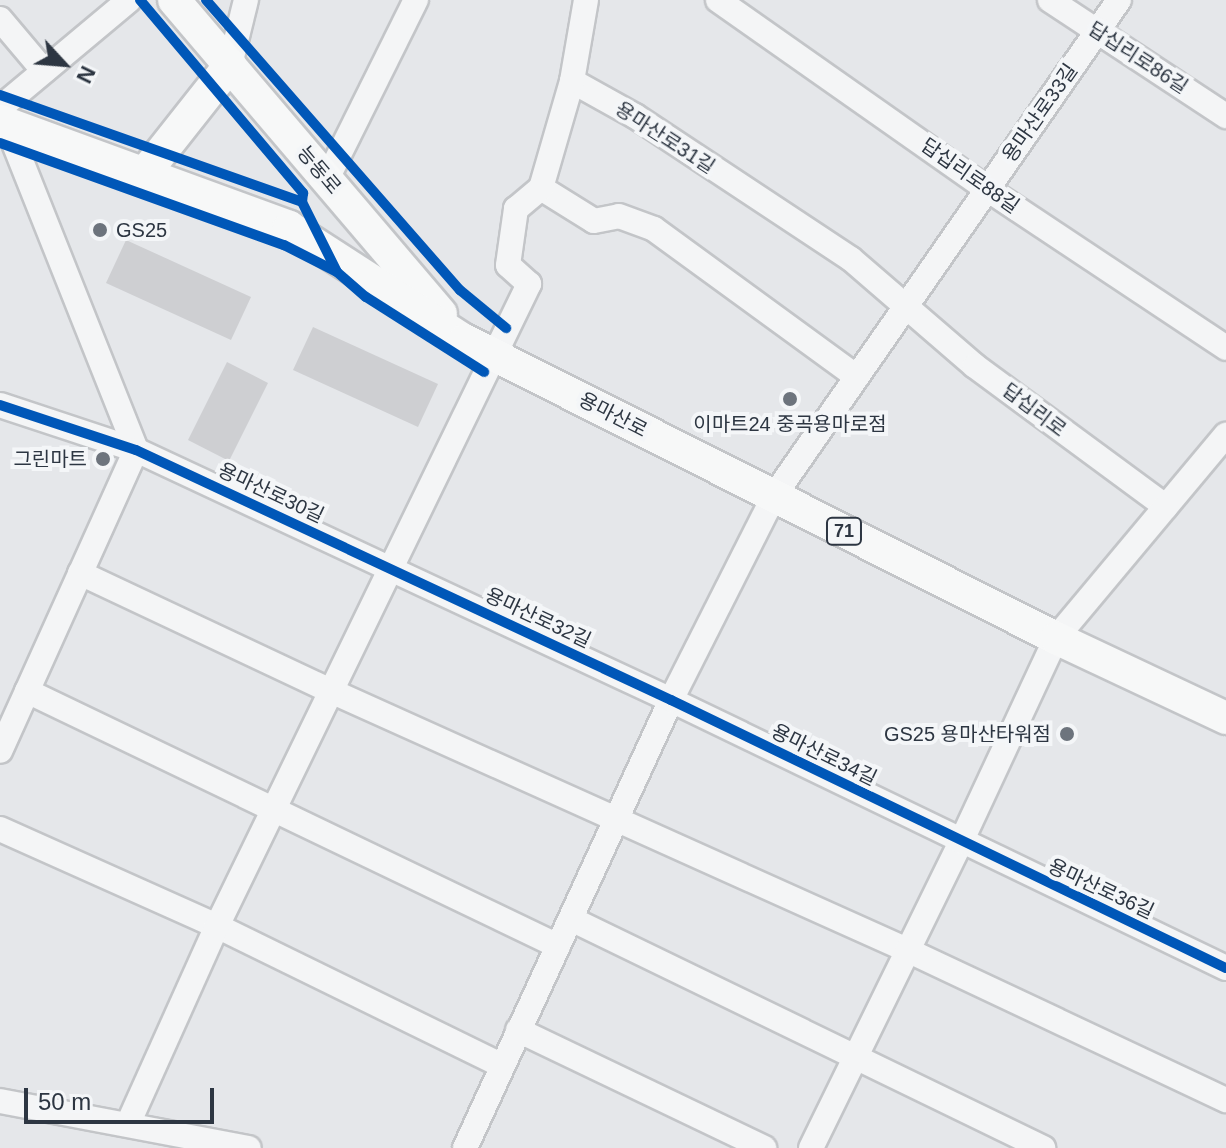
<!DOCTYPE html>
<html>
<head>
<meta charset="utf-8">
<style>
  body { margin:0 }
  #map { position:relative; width:1226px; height:1148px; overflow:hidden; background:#e5e7ea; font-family:Helvetica,"Noto Sans KR",sans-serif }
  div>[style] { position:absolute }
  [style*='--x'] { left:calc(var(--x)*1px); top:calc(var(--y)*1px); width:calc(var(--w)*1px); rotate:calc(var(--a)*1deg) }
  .building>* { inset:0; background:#cecfd2 }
  .roads { filter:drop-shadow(2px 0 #c3c5c8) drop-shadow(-2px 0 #c3c5c8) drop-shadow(0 2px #c3c5c8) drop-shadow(0 -2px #c3c5c8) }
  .minor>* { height:24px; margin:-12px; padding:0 12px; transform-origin:12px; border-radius:12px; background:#f4f5f6 }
  .major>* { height:32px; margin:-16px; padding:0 16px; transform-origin:16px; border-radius:16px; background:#f7f8f8 }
  .cycleway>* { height:10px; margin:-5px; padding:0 5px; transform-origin:5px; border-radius:5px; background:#0057b8 }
  .dots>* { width:22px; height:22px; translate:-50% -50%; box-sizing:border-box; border:4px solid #f4f6f8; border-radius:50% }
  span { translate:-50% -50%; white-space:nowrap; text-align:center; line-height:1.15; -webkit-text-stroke:8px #f4f6f8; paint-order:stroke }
  .shield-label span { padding:2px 6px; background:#f4f6f8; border:2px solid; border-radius:6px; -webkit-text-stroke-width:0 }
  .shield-label { font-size:18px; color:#2d3642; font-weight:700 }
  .street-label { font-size:20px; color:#2d3642 }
  .poi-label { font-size:20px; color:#2d3642 }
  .left { translate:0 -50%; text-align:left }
  .right { translate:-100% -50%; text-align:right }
  .north { position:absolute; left:24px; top:24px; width:80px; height:80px; -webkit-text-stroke:6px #f4f6f8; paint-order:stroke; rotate:116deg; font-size:22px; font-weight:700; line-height:32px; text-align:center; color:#2d3642 }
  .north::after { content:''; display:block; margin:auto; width:28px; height:36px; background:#2d3642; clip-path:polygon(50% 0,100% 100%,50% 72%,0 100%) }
  .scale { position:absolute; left:24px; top:1088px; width:190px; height:36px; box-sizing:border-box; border:4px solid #2d3642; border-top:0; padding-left:10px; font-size:24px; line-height:28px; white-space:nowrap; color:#2d3642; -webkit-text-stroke:6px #f4f6f8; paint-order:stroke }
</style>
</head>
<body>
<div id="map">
  <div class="building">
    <i style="clip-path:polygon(126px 240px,251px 297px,231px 340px,106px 283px)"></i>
    <i style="clip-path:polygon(313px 327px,438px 384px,418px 427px,293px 370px)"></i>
    <i style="clip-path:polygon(227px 362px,268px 383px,229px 461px,188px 440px)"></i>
  </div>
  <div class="roads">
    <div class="minor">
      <i style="--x:718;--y:0;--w:329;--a:35.1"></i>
      <i style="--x:987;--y:189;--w:287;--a:33.6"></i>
      <i style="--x:1050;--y:0;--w:211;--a:33.4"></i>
      <i style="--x:0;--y:19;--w:68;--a:49.8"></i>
      <i style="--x:230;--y:65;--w:67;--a:-76.2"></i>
      <i style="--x:572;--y:81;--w:72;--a:29.1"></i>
      <i style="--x:635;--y:116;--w:259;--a:33.5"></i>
      <i style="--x:851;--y:259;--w:164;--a:40.8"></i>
      <i style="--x:975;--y:366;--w:237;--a:36.4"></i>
      <i style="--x:0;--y:108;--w:168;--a:-39.9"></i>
      <i style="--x:0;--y:129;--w:8;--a:-45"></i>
      <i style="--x:6;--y:123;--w:352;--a:68.3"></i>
      <i style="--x:136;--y:450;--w:330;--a:114.3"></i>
      <i style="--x:327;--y:179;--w:200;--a:-63.6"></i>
      <i style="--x:541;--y:188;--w:62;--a:31.9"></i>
      <i style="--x:594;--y:221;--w:25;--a:-11"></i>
      <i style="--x:619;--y:216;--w:37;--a:20"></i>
      <i style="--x:654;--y:229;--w:251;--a:36.1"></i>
      <i style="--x:0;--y:405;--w:143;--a:18.3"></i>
      <i style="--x:136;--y:450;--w:591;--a:25.05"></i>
      <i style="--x:671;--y:700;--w:616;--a:25.78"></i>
      <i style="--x:80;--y:573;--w:277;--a:25.2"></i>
      <i style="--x:331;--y:691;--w:632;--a:24.21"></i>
      <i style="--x:907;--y:950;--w:353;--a:25.2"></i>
      <i style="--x:27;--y:691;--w:589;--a:25.65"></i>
      <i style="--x:0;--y:829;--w:238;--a:24.1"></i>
      <i style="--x:217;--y:926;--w:316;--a:26.1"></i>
      <i style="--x:571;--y:919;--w:525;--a:25.88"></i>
      <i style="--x:518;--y:1030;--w:273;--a:25.6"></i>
      <i style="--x:0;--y:1101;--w:253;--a:10.7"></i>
      <i style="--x:128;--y:1124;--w:217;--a:-65.8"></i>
      <i style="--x:217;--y:926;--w:714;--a:-64.08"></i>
      <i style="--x:529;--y:284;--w:28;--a:-138"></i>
      <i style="--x:508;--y:265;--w:57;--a:-81.9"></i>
      <i style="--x:516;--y:209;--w:33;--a:-40"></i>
      <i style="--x:541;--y:188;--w:111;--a:-73.8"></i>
      <i style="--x:572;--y:81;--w:82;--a:-80.2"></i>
      <i style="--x:465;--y:1148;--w:493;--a:-65.3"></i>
      <i style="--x:671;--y:700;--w:229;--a:-63.2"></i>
      <i style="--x:774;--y:496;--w:604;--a:-55.18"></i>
      <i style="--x:811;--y:1148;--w:341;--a:-63.9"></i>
      <i style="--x:961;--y:842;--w:225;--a:-65"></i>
      <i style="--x:1056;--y:638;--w:265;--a:-50.1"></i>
    </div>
    <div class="major">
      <i style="--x:174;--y:0;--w:412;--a:49.6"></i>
      <i style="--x:0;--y:121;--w:308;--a:20.1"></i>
      <i style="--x:289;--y:227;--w:208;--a:32.9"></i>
      <i style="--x:464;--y:340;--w:663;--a:26.72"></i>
      <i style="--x:1056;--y:638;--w:188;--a:25.2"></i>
      <i style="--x:144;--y:174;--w:139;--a:-51.7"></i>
    </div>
  </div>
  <div class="cycleway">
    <i style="--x:140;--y:0;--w:253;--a:49.8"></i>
    <i style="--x:303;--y:193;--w:9;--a:96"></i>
    <i style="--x:302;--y:202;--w:78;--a:63.4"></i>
    <i style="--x:206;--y:0;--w:386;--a:48.8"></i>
    <i style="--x:460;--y:290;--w:60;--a:39.6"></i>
    <i style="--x:0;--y:95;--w:320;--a:19.5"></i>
    <i style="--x:0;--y:143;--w:302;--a:19.8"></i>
    <i style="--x:284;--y:245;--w:59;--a:27"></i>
    <i style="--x:337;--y:272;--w:38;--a:41"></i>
    <i style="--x:366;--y:297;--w:140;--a:32.4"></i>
    <i style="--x:0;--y:405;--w:143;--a:18.3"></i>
    <i style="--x:136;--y:450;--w:591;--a:25.05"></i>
    <i style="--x:671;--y:700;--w:616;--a:25.78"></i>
  </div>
  <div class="dots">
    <i style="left:100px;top:230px;background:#6d747d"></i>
    <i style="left:790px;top:399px;background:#6d747d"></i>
    <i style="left:103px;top:459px;background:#6d747d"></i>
    <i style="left:1067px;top:734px;background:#6d747d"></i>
  </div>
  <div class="shield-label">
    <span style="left:844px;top:531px">71</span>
  </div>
  <div class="street-label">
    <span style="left:1138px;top:58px;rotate:33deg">답십리로86길</span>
    <span style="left:1040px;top:113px;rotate:-55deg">용마산로33길</span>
    <span style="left:665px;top:138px;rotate:33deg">용마산로31길</span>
    <span style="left:319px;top:170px;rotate:50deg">능동로</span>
    <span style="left:970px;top:176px;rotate:35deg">답십리로88길</span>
    <span style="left:1034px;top:410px;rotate:37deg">답십리로</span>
    <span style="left:613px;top:415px;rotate:27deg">용마산로</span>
    <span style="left:271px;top:493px;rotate:25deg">용마산로30길</span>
    <span style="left:538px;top:618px;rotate:25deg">용마산로32길</span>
    <span style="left:824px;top:755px;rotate:26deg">용마산로34길</span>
    <span style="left:1101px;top:889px;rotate:25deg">용마산로36길</span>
  </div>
  <div class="poi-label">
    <span class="left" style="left:116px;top:230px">GS25</span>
    <span style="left:790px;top:424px">이마트24 중곡용마로점</span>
    <span class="right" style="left:87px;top:459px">그린마트</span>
    <span class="right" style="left:1051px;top:734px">GS25 용마산타워점</span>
  </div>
  <div class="north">N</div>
  <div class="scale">50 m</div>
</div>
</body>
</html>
